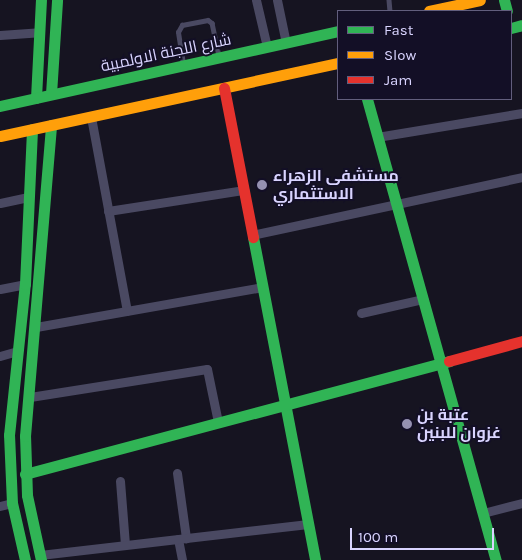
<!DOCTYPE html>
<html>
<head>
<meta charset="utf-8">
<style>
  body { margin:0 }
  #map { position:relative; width:522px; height:560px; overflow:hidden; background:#161421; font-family:Karla,Cairo,sans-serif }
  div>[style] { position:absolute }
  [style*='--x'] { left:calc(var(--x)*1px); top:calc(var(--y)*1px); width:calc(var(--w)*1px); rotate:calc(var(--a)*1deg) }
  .lane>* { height:4.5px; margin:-2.25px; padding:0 2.25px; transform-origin:2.25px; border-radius:2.25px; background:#4a4962 }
  .street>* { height:9px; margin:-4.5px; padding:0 4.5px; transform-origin:4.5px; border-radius:4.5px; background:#4a4962 }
  .fast>* { height:11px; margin:-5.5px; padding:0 5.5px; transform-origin:5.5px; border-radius:5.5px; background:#30b455 }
  .slow>* { height:11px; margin:-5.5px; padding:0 5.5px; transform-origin:5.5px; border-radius:5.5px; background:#ff9f0a }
  .jam>* { height:11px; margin:-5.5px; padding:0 5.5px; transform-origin:5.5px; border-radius:5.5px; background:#e5322d }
  .dots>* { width:14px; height:14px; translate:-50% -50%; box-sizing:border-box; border:2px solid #130f26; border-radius:50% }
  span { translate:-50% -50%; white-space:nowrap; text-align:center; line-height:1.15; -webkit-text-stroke:4px #130f26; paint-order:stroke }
  .street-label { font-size:16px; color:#d9d4ff }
  .poi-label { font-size:16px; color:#d9d4ff; font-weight:700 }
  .left { translate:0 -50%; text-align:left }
  .legend { position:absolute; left:337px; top:10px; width:175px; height:90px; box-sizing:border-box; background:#130f26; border:1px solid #625e7d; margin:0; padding:6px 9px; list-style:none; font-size:15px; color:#d9d4ff }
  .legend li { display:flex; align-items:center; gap:10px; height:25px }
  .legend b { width:25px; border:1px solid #625e7d }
  .scale { position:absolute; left:350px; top:528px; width:144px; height:22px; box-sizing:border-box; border:2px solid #d9d4ff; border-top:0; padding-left:6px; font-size:15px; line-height:18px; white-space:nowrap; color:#d9d4ff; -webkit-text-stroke:4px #130f26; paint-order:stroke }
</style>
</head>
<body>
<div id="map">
  <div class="lane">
    <i style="--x:389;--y:0;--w:11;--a:85"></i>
    <i style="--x:183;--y:64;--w:32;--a:-99"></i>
    <i style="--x:178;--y:32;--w:8;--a:-60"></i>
    <i style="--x:182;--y:25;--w:26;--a:-11"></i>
    <i style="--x:208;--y:20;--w:5;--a:37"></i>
    <i style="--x:212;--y:23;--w:33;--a:78"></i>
  </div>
  <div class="street">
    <i style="--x:256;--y:0;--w:48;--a:76.8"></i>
    <i style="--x:277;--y:0;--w:44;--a:78.2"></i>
    <i style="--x:0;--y:35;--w:39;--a:-4"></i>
    <i style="--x:91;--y:117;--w:197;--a:79.5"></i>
    <i style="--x:377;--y:137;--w:147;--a:-9.4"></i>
    <i style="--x:0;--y:203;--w:30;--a:-12"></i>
    <i style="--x:108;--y:211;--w:138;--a:-8.8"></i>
    <i style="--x:252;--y:235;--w:276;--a:-12.1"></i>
    <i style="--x:0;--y:289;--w:25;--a:-11"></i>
    <i style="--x:361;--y:313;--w:64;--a:-12.7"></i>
    <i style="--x:36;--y:327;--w:230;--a:-10"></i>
    <i style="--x:0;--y:356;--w:19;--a:-16"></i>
    <i style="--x:30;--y:397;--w:179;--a:-9"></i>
    <i style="--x:207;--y:369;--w:54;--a:78.3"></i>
    <i style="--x:177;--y:473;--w:66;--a:82.1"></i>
    <i style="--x:120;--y:481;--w:64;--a:85.5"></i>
    <i style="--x:0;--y:506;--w:12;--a:-14"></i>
    <i style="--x:483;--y:513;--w:40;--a:-14.4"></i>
    <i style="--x:178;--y:539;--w:21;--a:79"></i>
    <i style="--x:40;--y:555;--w:270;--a:-6.6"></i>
  </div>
  <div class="fast">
    <i style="--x:504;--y:0;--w:11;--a:75"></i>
    <i style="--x:511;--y:28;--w:11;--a:-15"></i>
    <i style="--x:51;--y:94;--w:94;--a:-86.3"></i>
    <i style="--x:36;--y:98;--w:98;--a:-87.1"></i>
    <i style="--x:367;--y:99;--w:479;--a:74.4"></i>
    <i style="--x:0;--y:106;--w:346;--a:-12.5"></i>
    <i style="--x:253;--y:237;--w:329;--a:79.1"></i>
    <i style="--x:25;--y:474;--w:439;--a:-14.9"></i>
    <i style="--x:25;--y:560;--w:58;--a:-102.8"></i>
    <i style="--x:12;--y:503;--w:68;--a:-92.5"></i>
    <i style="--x:9;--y:435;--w:152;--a:-84"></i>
    <i style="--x:25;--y:284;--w:155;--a:-87.4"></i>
    <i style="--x:41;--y:560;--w:66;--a:-102.2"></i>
    <i style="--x:27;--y:495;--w:59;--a:-91.9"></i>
    <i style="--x:25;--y:436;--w:312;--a:-85.2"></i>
  </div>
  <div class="slow">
    <i style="--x:429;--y:11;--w:52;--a:-12.2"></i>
    <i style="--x:0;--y:136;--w:346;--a:-12.2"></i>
  </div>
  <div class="jam">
    <i style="--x:224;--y:88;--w:152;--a:79"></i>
    <i style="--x:449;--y:361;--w:76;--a:-15.3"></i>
  </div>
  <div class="dots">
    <i style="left:262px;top:185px;background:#9591b1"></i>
    <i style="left:407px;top:424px;background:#9591b1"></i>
  </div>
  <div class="street-label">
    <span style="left:166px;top:53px;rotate:-12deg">شارع اللجنة الاولمبية</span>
  </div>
  <div class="poi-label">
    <span class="left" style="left:273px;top:185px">مستشفى الزهراء<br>الاستثماري</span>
    <span class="left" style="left:417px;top:424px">عتبة بن<br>غزوان للبنين</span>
  </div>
  <ul class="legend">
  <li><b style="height:6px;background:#30b455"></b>Fast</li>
  <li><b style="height:6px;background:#ff9f0a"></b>Slow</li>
  <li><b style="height:6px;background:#e5322d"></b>Jam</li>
  </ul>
  <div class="scale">100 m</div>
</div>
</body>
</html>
